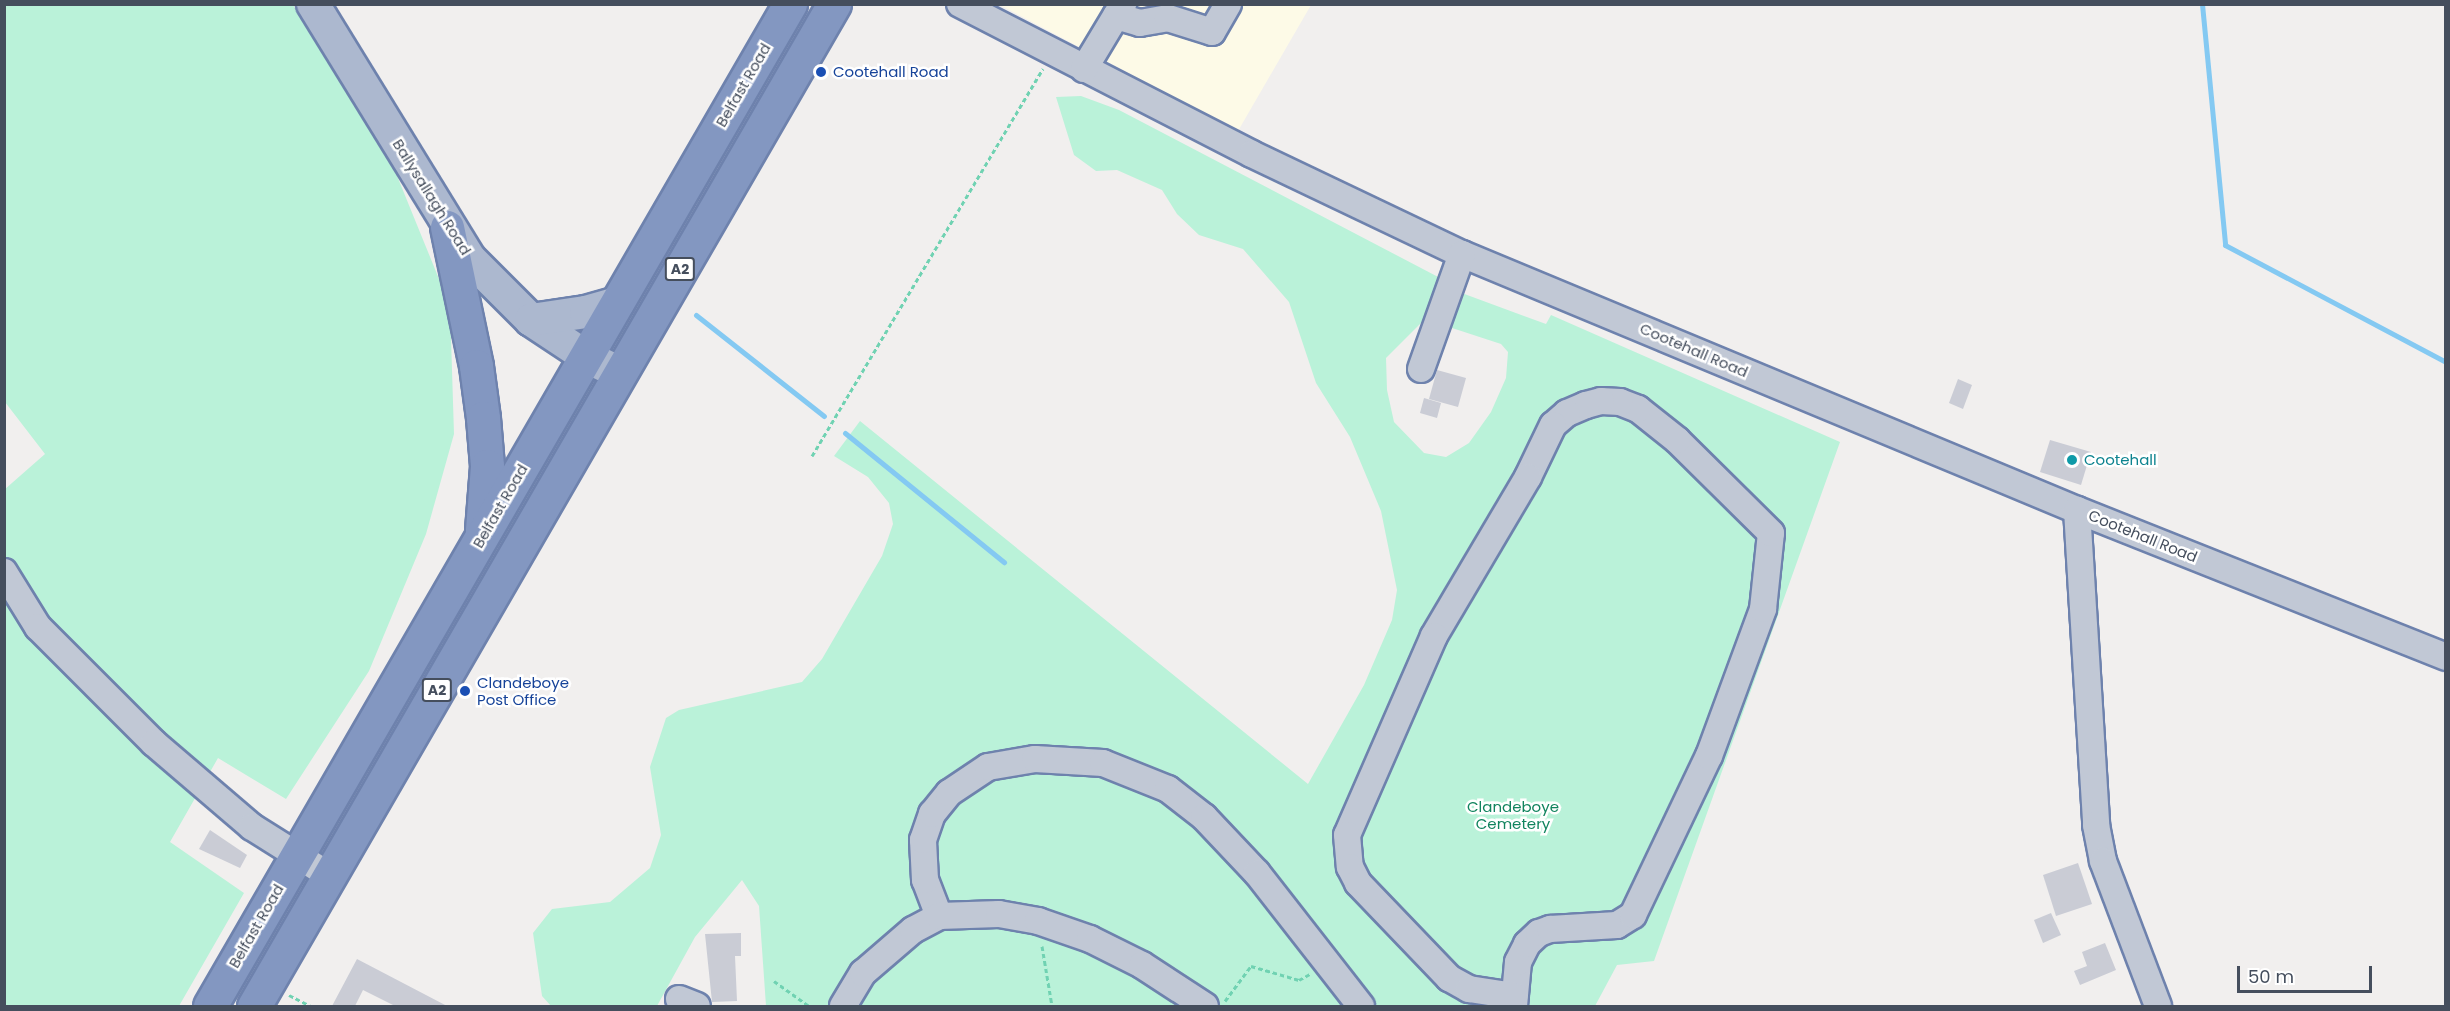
<!DOCTYPE html>
<html>
<head>
<meta charset="utf-8">
<style>
  body { margin:0 }
  #map { position:relative; width:2450px; height:1011px; overflow:hidden; background:#f1efee; font-family:Poppins,sans-serif }
  div>[style] { position:absolute }
  [style*='--x'] { left:calc(var(--x)*1px); top:calc(var(--y)*1px); width:calc(var(--w)*1px); rotate:calc(var(--a)*1deg) }
  .commercial>* { inset:0; background:#fdfae7 }
  .green>* { inset:0; background:#baf2d9 }
  .stream>* { height:5px; margin:-2.5px; padding:0 2.5px; transform-origin:2.5px; border-radius:2.5px; background:#84c9f2 }
  .building>* { inset:0; background:#caccd5 }
  .path>* { height:3px; margin-top:-1.5px; transform-origin:0; background:repeating-linear-gradient(90deg,#70d2b2 0 4.5px,transparent 0 7.5px) }
  .roads { filter:drop-shadow(2px 0 #6e82ad) drop-shadow(-2px 0 #6e82ad) drop-shadow(0 2px #6e82ad) drop-shadow(0 -2px #6e82ad) }
  .minor>* { height:26px; margin:-13px; padding:0 13px; transform-origin:13px; border-radius:13px; background:#c1c8d5 }
  .major>* { height:32px; margin:-16px; padding:0 16px; transform-origin:16px; border-radius:16px; background:#acb8cf }
  .highway>* { height:33px; margin:-16.5px; padding:0 16.5px; transform-origin:16.5px; border-radius:16.5px; background:#8397c1 }
  .dots>* { width:16px; height:16px; translate:-50% -50%; box-sizing:border-box; border:3px solid #fff; border-radius:50% }
  span { translate:-50% -50%; white-space:nowrap; text-align:center; line-height:1.15; -webkit-text-stroke:5px #fff; paint-order:stroke }
  .shield-label span { padding:2px 4px; background:#fff; border:2px solid; border-radius:4px; -webkit-text-stroke-width:0 }
  .shield-label { font-size:14px; color:#454e5d; font-weight:700 }
  .transit-label { font-size:15px; color:#164399 }
  .left { translate:0 -50%; text-align:left }
  .street-label { font-size:15px; color:#454e5d }
  .culture-label { font-size:15px; color:#0d838f }
  .park-label { font-size:15px; color:#11845e }
  .frame { position:absolute; inset:0; border:6px solid #454e5d; pointer-events:none }
  .scale { position:absolute; left:2237px; top:966px; width:135px; height:27px; box-sizing:border-box; border:3px solid #454e5d; border-top:0; padding-left:8px; font-size:18px; line-height:21px; white-space:nowrap; color:#454e5d; -webkit-text-stroke:4px #fff; paint-order:stroke }
</style>
</head>
<body>
<div id="map">
  <div class="commercial">
    <i style="clip-path:polygon(1000px 5px,1311px 5px,1238px 131px)"></i>
  </div>
  <div class="green">
    <i style="clip-path:polygon(5px 5px,293px 5px,391px 161px,450px 306px,454px 434px,426px 534px,369px 671px,286px 799px,218px 758px,170px 842px,244px 893px,179px 1006px,5px 1006px,4px 490px,45px 454px,5px 402px)"></i>
    <i style="clip-path:polygon(1081px 96px,1119px 110px,1442px 279px,1435px 309px,1386px 358px,1387px 390px,1394px 422px,1424px 453px,1446px 457px,1469px 443px,1491px 412px,1506px 378px,1508px 352px,1501px 344px,1449px 327px,1459px 292px,1546px 324px,1551px 315px,1840px 442px,1654px 961px,1617px 965px,1595px 1006px,766px 1006px,759px 906px,742px 880px,695px 937px,657px 1006px,551px 1006px,542px 996px,533px 933px,552px 909px,610px 902px,650px 868px,661px 835px,650px 767px,666px 718px,679px 710px,802px 682px,822px 659px,882px 556px,893px 524px,889px 503px,868px 477px,834px 456px,860px 421px,1308px 784px,1364px 685px,1392px 620px,1397px 590px,1381px 511px,1350px 437px,1316px 383px,1289px 302px,1243px 249px,1199px 235px,1177px 214px,1162px 190px,1117px 170px,1096px 171px,1074px 155px,1056px 97px)"></i>
  </div>
  <div class="stream">
    <i style="--x:2202;--y:4;--w:242;--a:84.5"></i>
    <i style="--x:2225;--y:245;--w:250;--a:27.9"></i>
    <i style="--x:696;--y:315;--w:163;--a:38.3"></i>
    <i style="--x:845;--y:433;--w:205;--a:39.1"></i>
  </div>
  <div class="building">
    <i style="clip-path:polygon(1437px 370px,1466px 378px,1458px 407px,1429px 399px)"></i>
    <i style="clip-path:polygon(1958px 379px,1972px 385px,1963px 409px,1949px 403px)"></i>
    <i style="clip-path:polygon(1424px 398px,1441px 403px,1437px 418px,1420px 413px)"></i>
    <i style="clip-path:polygon(2050px 440px,2091px 452px,2081px 485px,2040px 472px)"></i>
    <i style="clip-path:polygon(210px 830px,247px 855px,240px 868px,199px 849px)"></i>
    <i style="clip-path:polygon(2078px 863px,2092px 904px,2056px 916px,2043px 875px)"></i>
    <i style="clip-path:polygon(2051px 913px,2061px 935px,2043px 943px,2034px 920px)"></i>
    <i style="clip-path:polygon(741px 933px,741px 956px,735px 956px,737px 1001px,712px 1002px,705px 934px)"></i>
    <i style="clip-path:polygon(2105px 943px,2116px 970px,2080px 985px,2074px 971px,2087px 966px,2082px 952px)"></i>
    <i style="clip-path:polygon(357px 959px,447px 1006px,395px 1006px,363px 990px,355px 1006px,332px 1006px)"></i>
  </div>
  <div class="path">
    <i style="--x:812;--y:456;--w:451;--a:-59.2"></i>
    <i style="--x:1042;--y:946;--w:61;--a:80.5"></i>
    <i style="--x:774;--y:981;--w:43;--a:35.5"></i>
    <i style="--x:289;--y:995;--w:25;--a:27"></i>
    <i style="--x:1225;--y:1001;--w:44;--a:-53.4"></i>
    <i style="--x:1251;--y:966;--w:50;--a:16.3"></i>
    <i style="--x:1299;--y:980;--w:13;--a:-29"></i>
  </div>
  <div class="roads">
    <div class="minor">
      <i style="--x:960;--y:4;--w:328;--a:27.2"></i>
      <i style="--x:1252;--y:154;--w:233;--a:25.5"></i>
      <i style="--x:1462;--y:254;--w:666;--a:22.6"></i>
      <i style="--x:2077;--y:510;--w:397;--a:21.7"></i>
      <i style="--x:1116;--y:16;--w:25;--a:16"></i>
      <i style="--x:1140;--y:23;--w:28;--a:-10"></i>
      <i style="--x:1168;--y:18;--w:46;--a:17.7"></i>
      <i style="--x:1212;--y:32;--w:32;--a:-60"></i>
      <i style="--x:1084;--y:69;--w:76;--a:-59"></i>
      <i style="--x:1421;--y:369;--w:122;--a:-70.4"></i>
      <i style="--x:2077;--y:510;--w:316;--a:86.5"></i>
      <i style="--x:2096;--y:825;--w:37;--a:79"></i>
      <i style="--x:2103;--y:861;--w:155;--a:69.2"></i>
      <i style="--x:4;--y:572;--w:65;--a:58.3"></i>
      <i style="--x:38;--y:627;--w:164;--a:45"></i>
      <i style="--x:154;--y:743;--w:129;--a:40.6"></i>
      <i style="--x:252;--y:827;--w:92;--a:32.1"></i>
      <i style="--x:939;--y:916;--w:39;--a:-111"></i>
      <i style="--x:925;--y:880;--w:40;--a:-92.9"></i>
      <i style="--x:923;--y:840;--w:28;--a:-71"></i>
      <i style="--x:932;--y:814;--w:27;--a:-51"></i>
      <i style="--x:949;--y:793;--w:47;--a:-33.7"></i>
      <i style="--x:988;--y:767;--w:48;--a:-9.7"></i>
      <i style="--x:1035;--y:759;--w:68;--a:3.4"></i>
      <i style="--x:1103;--y:763;--w:70;--a:21.8"></i>
      <i style="--x:1168;--y:789;--w:46;--a:37.9"></i>
      <i style="--x:1204;--y:817;--w:77;--a:46.6"></i>
      <i style="--x:1257;--y:873;--w:169;--a:52"></i>
      <i style="--x:679;--y:999;--w:19;--a:21"></i>
      <i style="--x:843;--y:1006;--w:39;--a:-59"></i>
      <i style="--x:863;--y:973;--w:66;--a:-40.7"></i>
      <i style="--x:913;--y:930;--w:30;--a:-28"></i>
      <i style="--x:939;--y:916;--w:60;--a:-1.9"></i>
      <i style="--x:999;--y:914;--w:40;--a:10"></i>
      <i style="--x:1038;--y:921;--w:55;--a:19.1"></i>
      <i style="--x:1090;--y:939;--w:58;--a:26.6"></i>
      <i style="--x:1142;--y:965;--w:75;--a:33.1"></i>
      <i style="--x:1514;--y:1006;--w:44;--a:-84.8"></i>
      <i style="--x:1518;--y:962;--w:20;--a:-63"></i>
      <i style="--x:1527;--y:944;--w:16;--a:-43"></i>
      <i style="--x:1539;--y:933;--w:12;--a:-20"></i>
      <i style="--x:1550;--y:929;--w:67;--a:-3.4"></i>
      <i style="--x:1617;--y:925;--w:19;--a:-32"></i>
      <i style="--x:1633;--y:915;--w:176;--a:-64.5"></i>
      <i style="--x:1709;--y:756;--w:157;--a:-69.8"></i>
      <i style="--x:1763;--y:609;--w:76;--a:-84"></i>
      <i style="--x:1771;--y:533;--w:132;--a:-135.3"></i>
      <i style="--x:1677;--y:440;--w:50;--a:-141.5"></i>
      <i style="--x:1638;--y:409;--w:19;--a:-159"></i>
      <i style="--x:1620;--y:402;--w:19;--a:-177"></i>
      <i style="--x:1601;--y:401;--w:16;--a:165"></i>
      <i style="--x:1586;--y:405;--w:21;--a:157"></i>
      <i style="--x:1567;--y:413;--w:18;--a:139"></i>
      <i style="--x:1553;--y:425;--w:58;--a:115.7"></i>
      <i style="--x:1528;--y:477;--w:185;--a:120.6"></i>
      <i style="--x:1434;--y:636;--w:217;--a:113.6"></i>
      <i style="--x:1347;--y:835;--w:32;--a:85"></i>
      <i style="--x:1350;--y:867;--w:18;--a:63"></i>
      <i style="--x:1358;--y:883;--w:132;--a:46.2"></i>
      <i style="--x:1449;--y:978;--w:23;--a:29"></i>
      <i style="--x:1469;--y:989;--w:46;--a:8.8"></i>
    </div>
    <div class="major">
      <i style="--x:313;--y:4;--w:299;--a:58.4"></i>
      <i style="--x:470;--y:259;--w:86;--a:45"></i>
      <i style="--x:531;--y:320;--w:67;--a:33.5"></i>
      <i style="--x:587;--y:357;--w:37;--a:26"></i>
      <i style="--x:531;--y:320;--w:56;--a:-8.3"></i>
      <i style="--x:586;--y:312;--w:33;--a:-16"></i>
    </div>
    <div class="highway">
      <i style="--x:447;--y:227;--w:142;--a:78.2"></i>
      <i style="--x:476;--y:366;--w:52;--a:82.3"></i>
      <i style="--x:483;--y:418;--w:48;--a:85.2"></i>
      <i style="--x:487;--y:466;--w:64;--a:94.5"></i>
      <i style="--x:210;--y:1006;--w:1158;--a:-59.94"></i>
      <i style="--x:254;--y:1006;--w:1158;--a:-59.94"></i>
    </div>
  </div>
  <div class="dots">
    <i style="left:821px;top:72px;background:#1a4fb4"></i>
    <i style="left:2072px;top:460px;background:#0f9aa8"></i>
    <i style="left:465px;top:691px;background:#1a4fb4"></i>
  </div>
  <div class="shield-label">
    <span style="left:680px;top:269px">A2</span>
    <span style="left:437px;top:690px">A2</span>
  </div>
  <div class="transit-label">
    <span class="left" style="left:833px;top:72px">Cootehall Road</span>
    <span class="left" style="left:477px;top:691px">Clandeboye<br>Post Office</span>
  </div>
  <div class="street-label">
    <span style="left:743px;top:85px;rotate:-60deg">Belfast Road</span>
    <span style="left:432px;top:197px;rotate:58deg">Ballysallagh Road</span>
    <span style="left:1694px;top:350px;rotate:23deg">Cootehall Road</span>
    <span style="left:500px;top:506px;rotate:-60deg">Belfast Road</span>
    <span style="left:2143px;top:536px;rotate:22deg">Cootehall Road</span>
    <span style="left:256px;top:926px;rotate:-60deg">Belfast Road</span>
  </div>
  <div class="culture-label">
    <span class="left" style="left:2084px;top:460px">Cootehall</span>
  </div>
  <div class="park-label">
    <span style="left:1513px;top:815px">Clandeboye<br>Cemetery</span>
  </div>
  <div class="frame"></div>
  <div class="scale">50 m</div>
</div>
</body>
</html>
